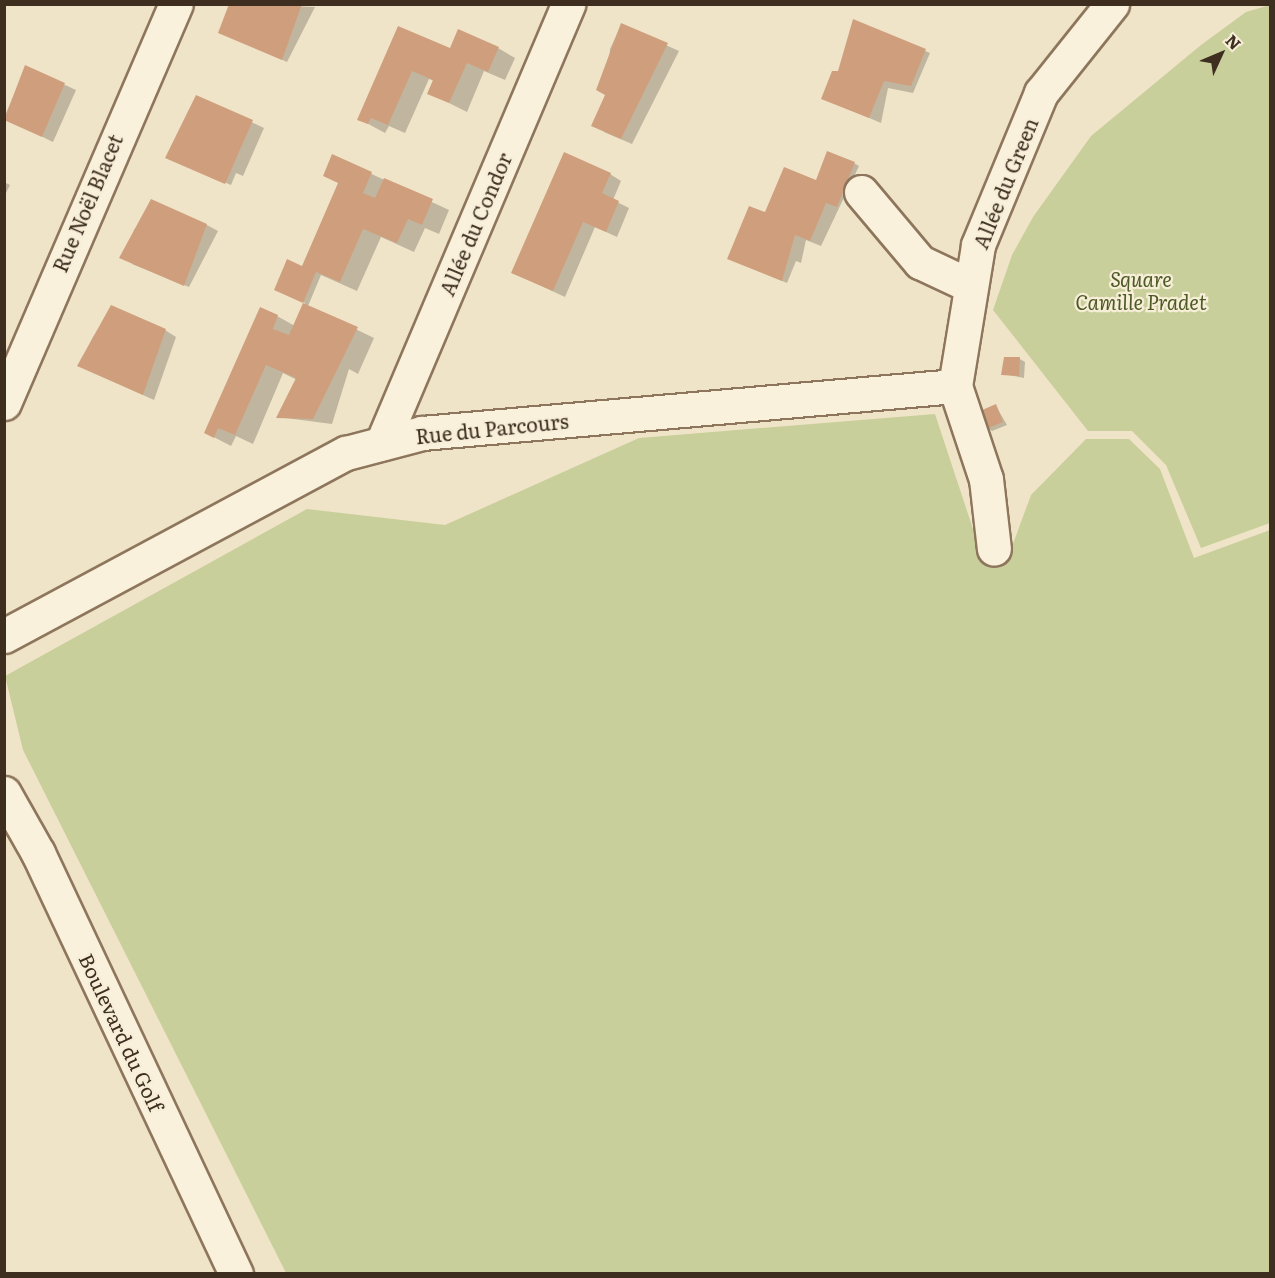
<!DOCTYPE html>
<html>
<head>
<meta charset="utf-8">
<style>
  body { margin:0 }
  #map { position:relative; width:1275px; height:1278px; overflow:hidden; background:#f0e4c8; font-family:Literata,serif }
  div>[style] { position:absolute }
  [style*='--x'] { left:calc(var(--x)*1px); top:calc(var(--y)*1px); width:calc(var(--w)*1px); rotate:calc(var(--a)*1deg) }
  .green>* { inset:0; background:#c9cf9b }
  .shadow>* { inset:0; background:#0003 }
  .building>* { inset:0; background:#cf9f7d }
  .roads { filter:drop-shadow(2px 0 #8d765c) drop-shadow(-2px 0 #8d765c) drop-shadow(0 2px #8d765c) drop-shadow(0 -2px #8d765c) }
  .minor>* { height:33px; margin:-16.5px; padding:0 16.5px; transform-origin:16.5px; border-radius:16.5px; background:#faf1dc }
  span { translate:-50% -50%; white-space:nowrap; text-align:center; line-height:1.15; -webkit-text-stroke:4.5px #f7eed8; paint-order:stroke }
  .street-label { font-size:20px; color:#3d2e20 }
  .park-label { font-size:20px; color:#4d5a26; font-style:italic }
  .frame { position:absolute; inset:0; border:6px solid #3d2e20; pointer-events:none }
  .north { position:absolute; left:1191px; top:24px; width:60px; height:60px; -webkit-text-stroke:4px #f7eed8; paint-order:stroke; rotate:46deg; font-size:16px; font-weight:700; line-height:24px; text-align:center; color:#3d2e20 }
  .north::after { content:''; display:block; margin:auto; width:21px; height:27px; background:#3d2e20; clip-path:polygon(50% 0,100% 100%,50% 72%,0 100%) }
</style>
</head>
<body>
<div id="map">
  <div class="green">
    <i style="clip-path:polygon(1270px 5px,1270px 523px,1201px 548px,1166px 465px,1132px 431px,1088px 431px,993px 310px,1012px 255px,1033px 217px,1091px 136px,1201px 45px,1246px 12px)"></i>
    <i style="clip-path:polygon(935px 414px,977px 541px,1010px 552px,1031px 495px,1086px 439px,1129px 439px,1160px 469px,1194px 558px,1270px 530px,1270px 1273px,286px 1273px,23px 750px,5px 676px,307px 509px,445px 525px,639px 438px)"></i>
  </div>
  <div class="shadow">
    <i style="clip-path:polygon(244px 4px,315px 7px,287px 62px,220px 32px)"></i>
    <i style="clip-path:polygon(854px 21px,930px 53px,913px 93px,888px 88px,881px 123px,839px 105px,838px 76px)"></i>
    <i style="clip-path:polygon(621px 25px,679px 51px,632px 144px,604px 132px,610px 49px)"></i>
    <i style="clip-path:polygon(399px 28px,450px 50px,498px 48px,515px 58px,505px 80px,484px 71px,467px 112px,429px 93px,434px 81px,429px 79px,405px 133px,389px 126px,385px 133px,359px 119px)"></i>
    <i style="clip-path:polygon(26px 67px,76px 90px,53px 142px,4px 118px)"></i>
    <i style="clip-path:polygon(200px 98px,264px 128px,243px 176px,236px 173px,231px 185px,224px 182px)"></i>
    <i style="clip-path:polygon(333px 156px,449px 210px,439px 234px,425px 228px,414px 252px,381px 237px,357px 291px,321px 275px,308px 306px,374px 338px,358px 374px,349px 369px,332px 424px,278px 417px,297px 380px,283px 373px,253px 444px,236px 436px,231px 446px,206px 433px,277px 316px,295px 326px,305px 303px,281px 292px,303px 268px,339px 184px)"></i>
    <i style="clip-path:polygon(854px 163px,859px 166px,821px 246px,806px 240px,801px 263px,796px 261px,787px 283px,734px 261px,766px 214px)"></i>
    <i style="clip-path:polygon(610px 174px,621px 181px,613px 200px,629px 208px,617px 237px,595px 227px,565px 297px,513px 273px)"></i>
    <i style="clip-path:polygon(4px 182px,10px 185px,4px 197px)"></i>
    <i style="clip-path:polygon(207px 225px,218px 231px,189px 287px,132px 264px,134px 229px)"></i>
    <i style="clip-path:polygon(165px 330px,176px 337px,154px 400px,79px 366px,94px 335px)"></i>
    <i style="clip-path:polygon(1020px 359px,1025px 362px,1024px 378px,1003px 374px)"></i>
    <i style="clip-path:polygon(996px 406px,1007px 425px,992px 431px,987px 428px)"></i>
  </div>
  <div class="building">
    <i style="clip-path:polygon(229px 4px,302px 4px,282px 60px,218px 33px)"></i>
    <i style="clip-path:polygon(853px 19px,926px 49px,911px 86px,884px 81px,869px 118px,821px 99px,832px 71px,838px 71px)"></i>
    <i style="clip-path:polygon(621px 23px,668px 43px,621px 139px,591px 126px,605px 95px,596px 90px)"></i>
    <i style="clip-path:polygon(398px 26px,450px 48px,458px 29px,499px 47px,488px 72px,467px 63px,449px 103px,427px 94px,433px 80px,412px 71px,388px 125px,371px 118px,368px 124px,357px 120px)"></i>
    <i style="clip-path:polygon(25px 65px,65px 83px,42px 137px,4px 120px)"></i>
    <i style="clip-path:polygon(196px 95px,253px 120px,225px 184px,165px 158px)"></i>
    <i style="clip-path:polygon(827px 151px,855px 162px,837px 207px,826px 203px,810px 241px,795px 235px,782px 281px,727px 259px,749px 206px,765px 212px,784px 167px,816px 180px)"></i>
    <i style="clip-path:polygon(564px 152px,611px 173px,602px 193px,619px 201px,606px 232px,583px 222px,553px 291px,511px 273px)"></i>
    <i style="clip-path:polygon(332px 154px,372px 172px,363px 193px,375px 198px,384px 178px,433px 199px,422px 225px,408px 219px,397px 243px,363px 229px,340px 282px,316px 272px,303px 303px,358px 327px,313px 419px,276px 418px,296px 378px,266px 365px,235px 435px,218px 428px,214px 438px,204px 433px,260px 307px,278px 315px,273px 329px,289px 335px,303px 303px,274px 290px,287px 259px,302px 266px,338px 183px,323px 176px)"></i>
    <i style="clip-path:polygon(151px 199px,207px 224px,184px 286px,119px 258px)"></i>
    <i style="clip-path:polygon(111px 305px,166px 329px,143px 395px,77px 366px)"></i>
    <i style="clip-path:polygon(1004px 357px,1020px 357px,1019px 376px,1001px 375px)"></i>
    <i style="clip-path:polygon(996px 404px,1003px 422px,986px 429px,980px 411px)"></i>
  </div>
  <div class="roads">
    <div class="minor">
      <i style="--x:861;--y:192;--w:92;--a:49.9"></i>
      <i style="--x:920;--y:262;--w:56;--a:25.2"></i>
      <i style="--x:955;--y:386;--w:143;--a:-80.7"></i>
      <i style="--x:978;--y:245;--w:165;--a:-67.5"></i>
      <i style="--x:1041;--y:93;--w:114;--a:-51.4"></i>
      <i style="--x:955;--y:386;--w:98;--a:71.6"></i>
      <i style="--x:986;--y:479;--w:70;--a:83.5"></i>
      <i style="--x:4;--y:403;--w:434;--a:-66.7"></i>
      <i style="--x:382;--y:443;--w:477;--a:-67"></i>
      <i style="--x:4;--y:636;--w:388;--a:-28.2"></i>
      <i style="--x:346;--y:453;--w:79;--a:-14.7"></i>
      <i style="--x:422;--y:433;--w:535;--a:-5.04"></i>
      <i style="--x:4;--y:793;--w:69;--a:60.5"></i>
      <i style="--x:38;--y:853;--w:465;--a:64.8"></i>
    </div>
  </div>
  <div class="street-label">
    <span style="left:1005px;top:183px;rotate:-68deg">Allée du Green</span>
    <span style="left:87px;top:203px;rotate:-67deg">Rue Noël Blacet</span>
    <span style="left:475px;top:224px;rotate:-67deg">Allée du Condor</span>
    <span style="left:492px;top:428px;rotate:-6deg">Rue du Parcours</span>
    <span style="left:122px;top:1032px;rotate:65deg">Boulevard du Golf</span>
  </div>
  <div class="park-label">
    <span style="left:1141px;top:290px">Square<br>Camille Pradet</span>
  </div>
  <div class="frame"></div>
  <div class="north">N</div>
</div>
</body>
</html>
